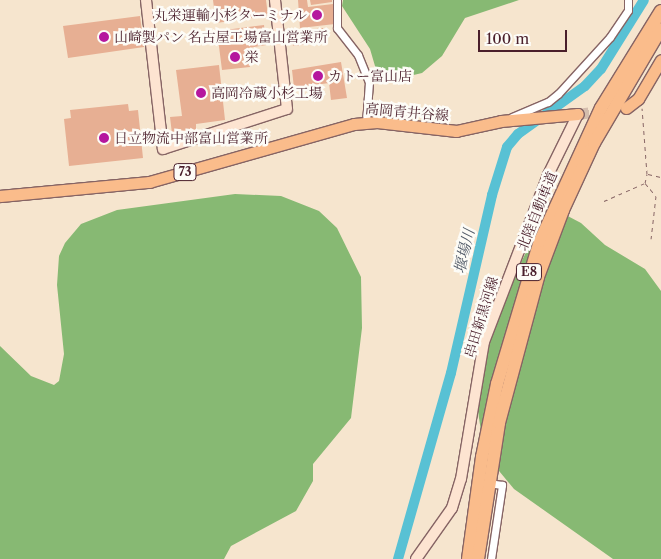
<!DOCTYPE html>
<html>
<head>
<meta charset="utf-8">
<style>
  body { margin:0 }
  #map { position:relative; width:661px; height:559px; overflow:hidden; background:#f6e5ce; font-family:"Libre Caslon Text","Noto Serif JP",serif }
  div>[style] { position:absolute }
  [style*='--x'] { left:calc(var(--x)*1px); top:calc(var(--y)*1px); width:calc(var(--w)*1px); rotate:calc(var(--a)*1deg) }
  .forest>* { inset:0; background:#87b973 }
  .river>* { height:10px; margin:-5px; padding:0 5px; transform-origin:5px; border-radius:5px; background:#58c1d4 }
  .building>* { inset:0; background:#e7af93 }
  .primary-tunnel>* { height:11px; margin-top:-5.5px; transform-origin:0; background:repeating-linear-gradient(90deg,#d4bdad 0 11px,transparent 0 16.5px) }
  .path>* { height:1px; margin-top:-0.5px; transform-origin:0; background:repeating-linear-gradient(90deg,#866464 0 4px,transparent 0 8px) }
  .roads { filter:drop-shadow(1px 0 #866464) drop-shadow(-1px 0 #866464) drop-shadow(0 1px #866464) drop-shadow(0 -1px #866464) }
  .street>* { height:7px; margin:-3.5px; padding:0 3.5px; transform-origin:3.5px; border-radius:3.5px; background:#fff }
  .secondary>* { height:10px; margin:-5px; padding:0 5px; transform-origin:5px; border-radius:5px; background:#fde4d1 }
  .primary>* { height:11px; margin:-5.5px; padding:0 5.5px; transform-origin:5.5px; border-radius:5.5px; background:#fabc8b }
  .highway>* { height:12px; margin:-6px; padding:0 6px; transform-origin:6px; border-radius:6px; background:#fabc8b }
  .dots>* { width:14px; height:14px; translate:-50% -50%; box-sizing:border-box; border:2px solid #fdfcf7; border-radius:50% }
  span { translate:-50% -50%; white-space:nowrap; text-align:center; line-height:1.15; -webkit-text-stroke:5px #fdfcf7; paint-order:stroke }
  .shield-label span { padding:1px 4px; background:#fdfcf7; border:1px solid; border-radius:4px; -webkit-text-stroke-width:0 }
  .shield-label { font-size:12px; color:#4a1f2b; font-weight:700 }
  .poi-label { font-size:14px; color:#4a1f2b }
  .right { translate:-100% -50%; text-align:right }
  .left { translate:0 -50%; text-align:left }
  .street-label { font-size:14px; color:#4a1f2b }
  .water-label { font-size:15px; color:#4f5866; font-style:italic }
  .scale { position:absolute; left:478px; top:30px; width:89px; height:22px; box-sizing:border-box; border:2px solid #4a1f2b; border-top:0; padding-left:6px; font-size:15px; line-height:18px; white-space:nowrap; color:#4a1f2b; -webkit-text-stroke:4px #fdfcf7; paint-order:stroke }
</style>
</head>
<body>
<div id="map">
  <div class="forest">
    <i style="clip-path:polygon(343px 0,519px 0,465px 18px,442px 56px,422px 73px,380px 83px,370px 49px,342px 6px)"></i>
    <i style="clip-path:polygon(235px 194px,281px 196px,319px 211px,337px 228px,361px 277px,362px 328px,351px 418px,313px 464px,313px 481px,296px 511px,231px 546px,224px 559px,0 559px,0 346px,31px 376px,54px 385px,59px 381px,64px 354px,57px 285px,59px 256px,65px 243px,81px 224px,117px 210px)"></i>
    <i style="clip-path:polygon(562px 213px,581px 223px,605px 245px,645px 269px,661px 291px,661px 559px,613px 559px,514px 489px,490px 460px,482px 438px,476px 398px,489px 328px,533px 238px,548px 221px)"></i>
  </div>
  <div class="river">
    <i style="--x:398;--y:559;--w:193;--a:-74.1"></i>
    <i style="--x:451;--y:373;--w:183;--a:-77"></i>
    <i style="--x:492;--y:195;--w:50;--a:-72.6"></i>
    <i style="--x:507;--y:147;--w:17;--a:-50"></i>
    <i style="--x:518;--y:134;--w:82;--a:-35.6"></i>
    <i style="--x:585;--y:86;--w:23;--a:-47"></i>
    <i style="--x:601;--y:69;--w:81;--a:-58.1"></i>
  </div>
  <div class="building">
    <i style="clip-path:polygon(213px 0,266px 0,268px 16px,216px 23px)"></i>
    <i style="clip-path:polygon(298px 0,307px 0,308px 7px,333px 4px,335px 24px,300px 28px)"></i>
    <i style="clip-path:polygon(310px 0,332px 0,332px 2px,311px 5px)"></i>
    <i style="clip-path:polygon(140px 16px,144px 47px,68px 58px,63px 26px)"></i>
    <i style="clip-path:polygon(264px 25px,266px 45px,248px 48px,250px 67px,222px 70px,217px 31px)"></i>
    <i style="clip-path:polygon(323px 28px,325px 42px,293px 46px,291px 33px)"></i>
    <i style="clip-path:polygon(341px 62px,347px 98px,331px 100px,329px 83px,294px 88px,292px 70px)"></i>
    <i style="clip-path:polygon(219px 65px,225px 120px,196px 124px,196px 131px,172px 134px,170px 117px,182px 116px,176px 70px)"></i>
    <i style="clip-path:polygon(128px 104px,129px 111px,138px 110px,143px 158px,69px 166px,64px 119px,71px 118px,70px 110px)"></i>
  </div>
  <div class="primary-tunnel">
    <i style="--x:578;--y:114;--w:28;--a:-8"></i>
  </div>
  <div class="path">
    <i style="--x:648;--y:174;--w:13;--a:13"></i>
    <i style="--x:645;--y:183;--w:17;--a:50"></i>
    <i style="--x:656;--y:196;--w:43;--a:96.6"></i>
    <i style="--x:604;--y:201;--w:45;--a:-23.7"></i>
    <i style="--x:645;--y:183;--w:9;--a:-77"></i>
    <i style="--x:647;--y:174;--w:66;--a:-94.3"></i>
  </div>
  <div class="roads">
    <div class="street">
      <i style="--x:337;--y:0;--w:28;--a:90"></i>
      <i style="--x:337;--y:28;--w:34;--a:52"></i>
      <i style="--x:358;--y:55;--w:29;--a:68"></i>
      <i style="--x:369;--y:82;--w:41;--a:94.2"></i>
      <i style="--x:512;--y:117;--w:39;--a:-23"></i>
      <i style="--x:548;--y:102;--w:13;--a:-39"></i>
      <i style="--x:558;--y:94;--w:77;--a:-47.6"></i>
      <i style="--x:610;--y:37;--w:32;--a:-56"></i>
      <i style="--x:628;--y:10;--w:10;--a:-90"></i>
      <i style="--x:491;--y:559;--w:75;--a:-81.5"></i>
      <i style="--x:502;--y:485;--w:7;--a:-172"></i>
    </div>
    <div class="secondary">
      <i style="--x:146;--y:0;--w:150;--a:83.5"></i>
      <i style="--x:163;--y:149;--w:130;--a:-17.9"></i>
      <i style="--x:287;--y:109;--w:110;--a:-96.3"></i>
      <i style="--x:416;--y:559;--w:62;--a:-54.8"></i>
      <i style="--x:452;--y:508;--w:30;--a:-73"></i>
      <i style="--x:461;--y:479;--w:139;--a:-80.5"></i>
      <i style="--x:484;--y:342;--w:179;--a:-69"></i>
      <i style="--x:548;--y:175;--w:68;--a:-63.8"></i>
    </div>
    <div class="primary">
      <i style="--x:626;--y:108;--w:15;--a:-37"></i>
      <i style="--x:638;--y:99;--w:45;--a:-59.5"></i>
      <i style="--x:0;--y:196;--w:150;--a:-5.4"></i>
      <i style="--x:149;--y:182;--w:213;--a:-15.8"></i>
      <i style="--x:354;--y:124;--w:23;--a:-5"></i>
      <i style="--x:377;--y:122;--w:80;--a:6.5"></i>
      <i style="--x:456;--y:131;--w:46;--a:-12.5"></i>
      <i style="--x:501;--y:121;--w:77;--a:-5.2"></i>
    </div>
    <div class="highway">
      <i style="--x:468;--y:559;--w:103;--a:-82.2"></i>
      <i style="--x:482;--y:457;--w:75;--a:-78.4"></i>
      <i style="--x:497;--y:384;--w:149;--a:-73.3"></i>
      <i style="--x:540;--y:241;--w:146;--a:-65.4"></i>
      <i style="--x:601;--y:108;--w:114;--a:-58.3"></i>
      <i style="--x:478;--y:559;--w:138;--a:-81.2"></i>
      <i style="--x:499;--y:423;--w:151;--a:-75"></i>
      <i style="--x:538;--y:277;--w:72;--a:-69.5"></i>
      <i style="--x:563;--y:210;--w:74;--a:-65.2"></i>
      <i style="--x:594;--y:143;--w:132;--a:-59.6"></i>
    </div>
  </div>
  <div class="dots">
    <i style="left:317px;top:15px;background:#b5179e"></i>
    <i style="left:104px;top:37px;background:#b5179e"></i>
    <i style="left:235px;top:57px;background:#b5179e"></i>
    <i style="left:318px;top:76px;background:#b5179e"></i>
    <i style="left:201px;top:93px;background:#b5179e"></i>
    <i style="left:104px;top:138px;background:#b5179e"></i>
  </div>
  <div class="shield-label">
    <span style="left:185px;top:172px">73</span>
    <span style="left:529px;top:272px">E8</span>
  </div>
  <div class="poi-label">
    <span class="right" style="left:307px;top:15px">丸栄運輸小杉ターミナル</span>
    <span class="left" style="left:114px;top:37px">山崎製パン 名古屋工場富山営業所</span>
    <span class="left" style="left:245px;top:57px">栄</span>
    <span class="left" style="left:328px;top:76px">カトー富山店</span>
    <span class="left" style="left:211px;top:93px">高岡冷蔵小杉工場</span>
    <span class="left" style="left:114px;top:138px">日立物流中部富山営業所</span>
  </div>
  <div class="street-label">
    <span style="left:407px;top:112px;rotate:5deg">高岡青井谷線</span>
    <span style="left:537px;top:211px;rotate:-68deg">北陸自動車道</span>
    <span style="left:481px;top:317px;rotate:-73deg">串田新黒河線</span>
  </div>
  <div class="water-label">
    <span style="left:464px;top:251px;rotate:-77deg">堰場川</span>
  </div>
  <div class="scale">100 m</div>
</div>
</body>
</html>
